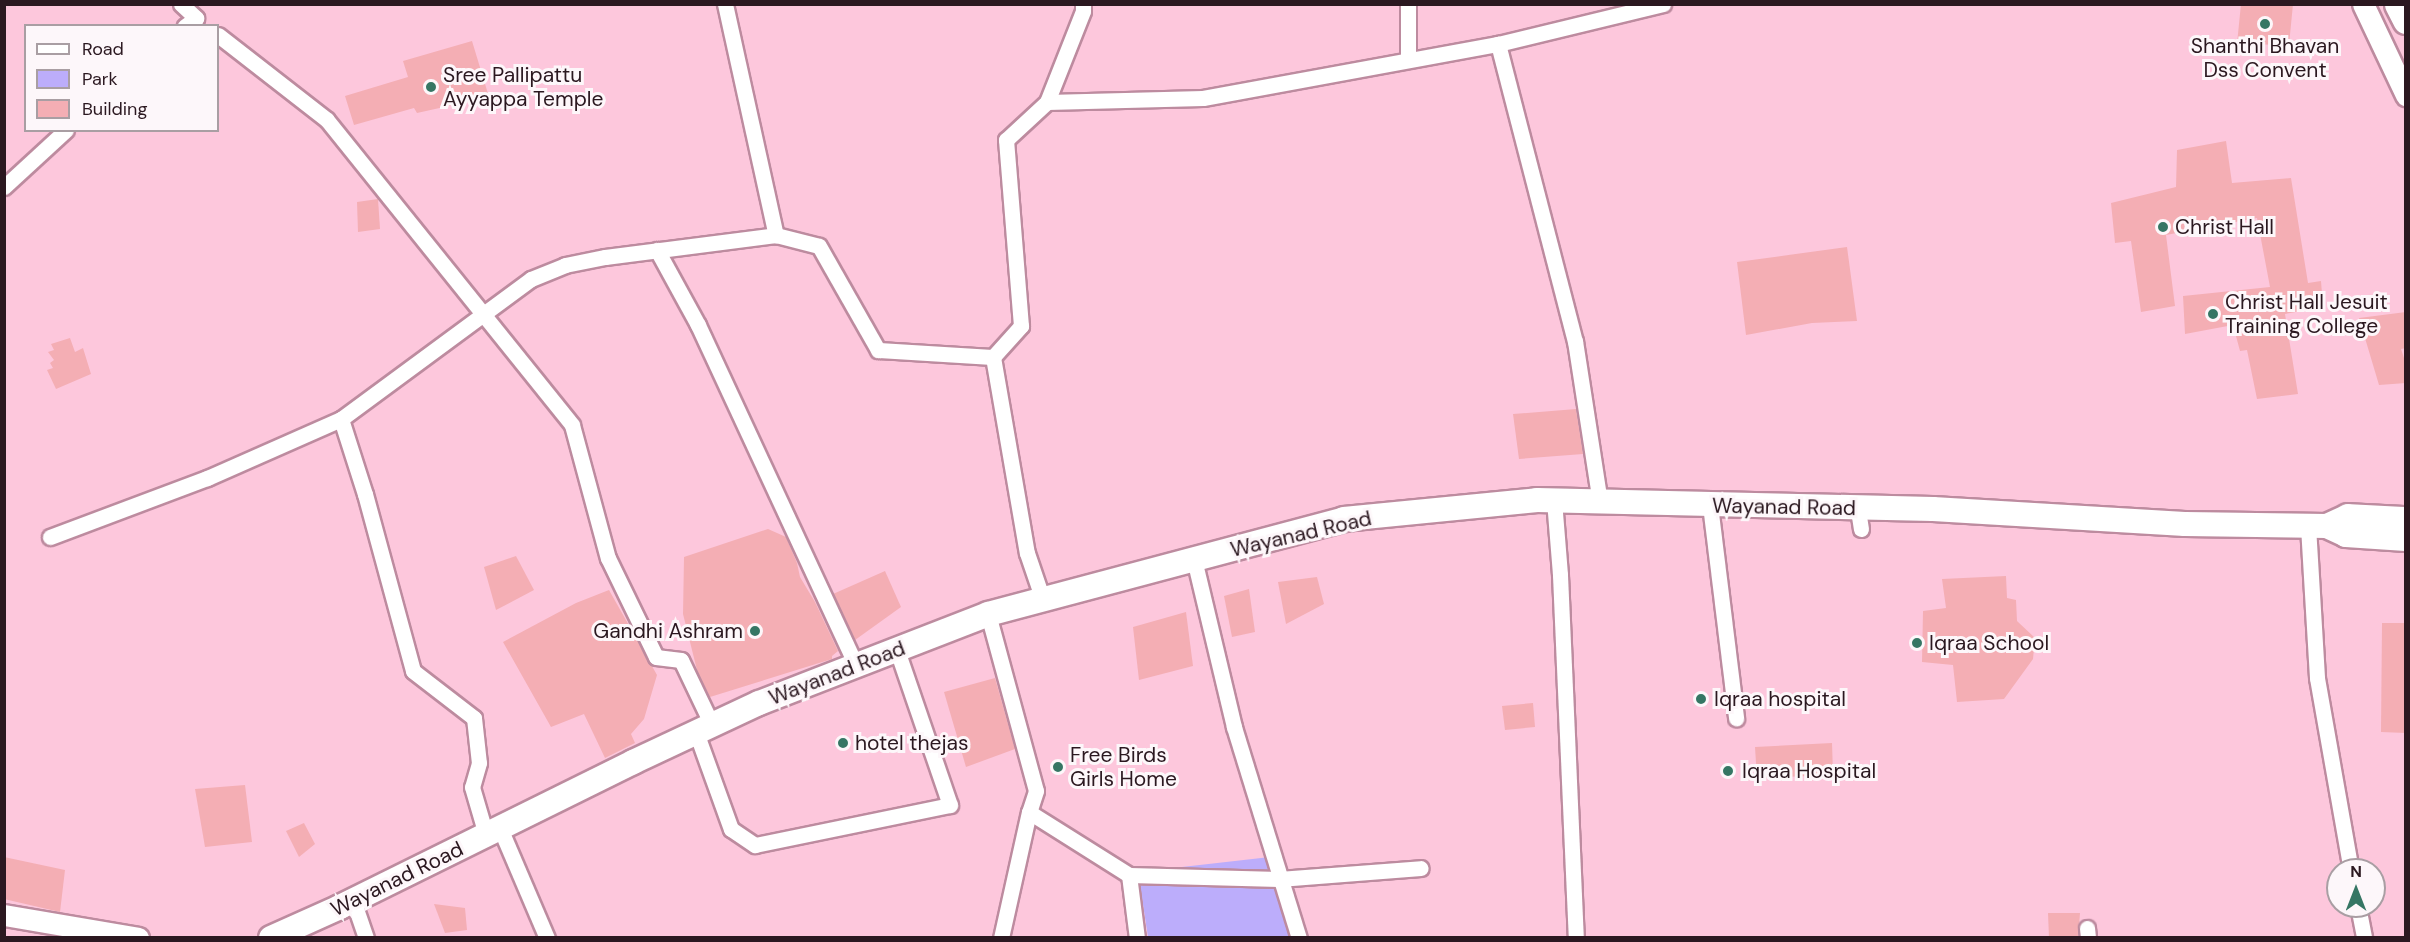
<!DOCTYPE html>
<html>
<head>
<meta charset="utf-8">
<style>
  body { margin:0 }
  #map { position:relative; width:2410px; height:942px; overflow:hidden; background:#fdc7dc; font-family:"DM Sans",sans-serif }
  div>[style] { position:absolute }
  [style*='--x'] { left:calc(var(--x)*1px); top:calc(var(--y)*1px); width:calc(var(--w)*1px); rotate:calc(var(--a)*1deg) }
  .green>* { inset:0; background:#bcadfb }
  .building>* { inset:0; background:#f4aeb4 }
  .roads { filter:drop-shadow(2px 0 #bd8b9f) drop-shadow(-2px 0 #bd8b9f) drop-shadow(0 2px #bd8b9f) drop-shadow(0 -2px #bd8b9f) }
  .street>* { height:15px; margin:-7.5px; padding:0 7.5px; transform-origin:7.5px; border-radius:7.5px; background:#fff }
  .secondary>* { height:21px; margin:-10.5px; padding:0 10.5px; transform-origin:10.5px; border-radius:10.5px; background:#fff }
  .primary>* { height:24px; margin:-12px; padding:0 12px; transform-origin:12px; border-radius:12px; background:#fff }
  .highway>* { height:27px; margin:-13.5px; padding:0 13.5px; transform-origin:13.5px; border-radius:13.5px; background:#fff }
  .dots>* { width:16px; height:16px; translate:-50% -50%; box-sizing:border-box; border:3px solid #fdf7fa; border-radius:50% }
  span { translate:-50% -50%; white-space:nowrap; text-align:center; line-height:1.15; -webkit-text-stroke:6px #fdf7fa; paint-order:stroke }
  .poi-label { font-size:21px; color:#2b1820 }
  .left { translate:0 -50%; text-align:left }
  .right { translate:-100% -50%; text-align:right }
  .street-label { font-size:21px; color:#2b1820 }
  .frame { position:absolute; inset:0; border:6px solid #2b1820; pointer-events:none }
  .legend { position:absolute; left:24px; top:24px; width:195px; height:108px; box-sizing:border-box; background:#fdf7fa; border:2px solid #a99ea3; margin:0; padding:8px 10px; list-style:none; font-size:18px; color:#2b1820 }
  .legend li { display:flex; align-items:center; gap:12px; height:30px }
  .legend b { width:30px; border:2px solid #a99ea3 }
  .north { position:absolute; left:2326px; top:858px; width:60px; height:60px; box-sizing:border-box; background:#fdf7fa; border:2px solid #a99ea3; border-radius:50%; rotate:0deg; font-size:16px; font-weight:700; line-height:24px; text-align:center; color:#2b1820 }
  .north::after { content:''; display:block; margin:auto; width:21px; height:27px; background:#367664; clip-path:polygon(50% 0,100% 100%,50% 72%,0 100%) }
</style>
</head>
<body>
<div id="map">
  <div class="green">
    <i style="clip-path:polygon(1270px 857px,1289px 937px,1148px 937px,1138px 872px)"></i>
  </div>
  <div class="building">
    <i style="clip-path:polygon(2241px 4px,2293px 4px,2289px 45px,2237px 44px)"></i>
    <i style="clip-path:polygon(472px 41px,489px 97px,417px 113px,414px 108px,354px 125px,345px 96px,408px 77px,403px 61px)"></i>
    <i style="clip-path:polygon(2226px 141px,2232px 183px,2291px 178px,2308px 283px,2321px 281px,2323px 307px,2285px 314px,2298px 394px,2257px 399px,2247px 350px,2240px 351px,2233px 325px,2185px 334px,2183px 296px,2270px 287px,2257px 218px,2166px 235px,2175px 306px,2141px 312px,2131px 241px,2115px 243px,2111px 203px,2176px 187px,2177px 150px)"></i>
    <i style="clip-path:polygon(378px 199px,380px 229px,358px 232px,357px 202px)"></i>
    <i style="clip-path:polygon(1847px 247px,1857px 321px,1812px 323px,1746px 335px,1737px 262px)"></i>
    <i style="clip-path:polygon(2406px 312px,2406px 348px,2401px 349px,2406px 364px,2406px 383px,2379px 385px,2359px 318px)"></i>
    <i style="clip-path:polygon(70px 338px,75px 352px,83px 348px,91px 374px,56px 389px,47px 370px,53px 368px,50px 363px,54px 360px,48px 352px,54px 350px,51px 344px)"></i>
    <i style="clip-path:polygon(1576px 409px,1583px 454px,1519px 459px,1513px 414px)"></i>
    <i style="clip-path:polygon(768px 529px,786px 537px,797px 563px,800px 577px,815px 602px,838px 651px,832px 656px,832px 659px,710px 697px,698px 674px,683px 614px,684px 557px)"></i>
    <i style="clip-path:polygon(516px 556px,534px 590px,496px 610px,484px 567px)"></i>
    <i style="clip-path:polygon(885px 571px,901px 607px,855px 640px,833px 594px)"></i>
    <i style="clip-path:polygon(2006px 576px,2007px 598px,2016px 600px,2017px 621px,2035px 638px,2033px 659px,2004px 699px,1957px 702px,1953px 665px,1922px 662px,1923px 611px,1946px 608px,1942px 579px)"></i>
    <i style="clip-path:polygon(1317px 577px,1324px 604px,1286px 624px,1278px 582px)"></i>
    <i style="clip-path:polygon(1249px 589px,1255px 632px,1232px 637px,1224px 596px)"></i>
    <i style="clip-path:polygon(609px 590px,657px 675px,644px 719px,631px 734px,635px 743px,605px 758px,584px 714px,551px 727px,503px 642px,576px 603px)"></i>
    <i style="clip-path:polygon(1186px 612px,1193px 666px,1139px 680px,1133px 627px)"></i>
    <i style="clip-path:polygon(2382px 623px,2406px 623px,2406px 733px,2381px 732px)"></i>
    <i style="clip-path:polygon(995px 678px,1015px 749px,966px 767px,944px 692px)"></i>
    <i style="clip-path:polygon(1533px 703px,1535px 727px,1505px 730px,1502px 706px)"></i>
    <i style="clip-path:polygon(1832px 743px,1833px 775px,1757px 778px,1755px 747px)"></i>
    <i style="clip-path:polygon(245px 785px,252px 842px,205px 847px,195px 789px)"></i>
    <i style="clip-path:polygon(304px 823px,315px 844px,299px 857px,286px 831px)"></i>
    <i style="clip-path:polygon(4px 857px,65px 870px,60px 912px,4px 899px)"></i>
    <i style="clip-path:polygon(434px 904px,465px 908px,467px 930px,445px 933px)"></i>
    <i style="clip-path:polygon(2048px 913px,2080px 913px,2078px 938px,2049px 938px)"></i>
  </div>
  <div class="roads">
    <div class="street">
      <i style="--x:181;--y:4;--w:21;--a:43"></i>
      <i style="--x:196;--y:18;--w:14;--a:144"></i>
      <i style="--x:725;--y:4;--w:237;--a:77.6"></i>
      <i style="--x:1408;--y:4;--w:56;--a:90"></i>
      <i style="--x:218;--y:35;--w:138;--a:37.9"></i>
      <i style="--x:327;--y:120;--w:391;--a:51.2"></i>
      <i style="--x:572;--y:425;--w:138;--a:74.9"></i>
      <i style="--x:608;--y:558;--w:110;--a:64.1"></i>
      <i style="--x:656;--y:657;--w:25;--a:7"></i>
      <i style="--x:681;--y:660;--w:72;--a:64.5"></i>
      <i style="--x:1498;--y:44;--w:307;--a:75.5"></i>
      <i style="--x:1575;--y:341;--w:163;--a:81.2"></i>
      <i style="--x:1047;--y:102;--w:156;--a:-1.5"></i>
      <i style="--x:1203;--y:98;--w:300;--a:-10.4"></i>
      <i style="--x:1498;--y:44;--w:170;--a:-13.6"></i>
      <i style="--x:4;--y:187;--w:84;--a:-42.6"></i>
      <i style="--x:657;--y:250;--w:85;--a:61.3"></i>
      <i style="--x:698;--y:325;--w:376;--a:65.1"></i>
      <i style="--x:993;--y:357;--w:42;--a:-47.9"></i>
      <i style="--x:1021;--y:326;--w:187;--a:-94.6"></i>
      <i style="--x:1006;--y:140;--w:56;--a:-42.8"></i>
      <i style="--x:1047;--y:102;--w:98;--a:-68.4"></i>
      <i style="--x:1083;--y:11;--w:7;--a:-90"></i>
      <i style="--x:341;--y:419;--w:79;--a:72.3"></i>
      <i style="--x:365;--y:494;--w:183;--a:74.8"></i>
      <i style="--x:413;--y:671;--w:77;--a:37.6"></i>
      <i style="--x:474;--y:718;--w:45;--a:83.7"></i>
      <i style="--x:479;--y:763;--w:25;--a:106"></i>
      <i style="--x:472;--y:787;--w:50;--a:73.7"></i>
      <i style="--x:1554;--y:500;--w:75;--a:85.4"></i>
      <i style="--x:1560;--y:575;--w:363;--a:87.5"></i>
      <i style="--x:1710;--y:505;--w:215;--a:83"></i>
      <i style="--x:2308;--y:526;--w:152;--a:86.6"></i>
      <i style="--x:2317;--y:678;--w:195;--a:80"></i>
      <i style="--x:1861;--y:529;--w:13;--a:-99"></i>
      <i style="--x:1859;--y:516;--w:10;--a:-53"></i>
      <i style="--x:50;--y:537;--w:168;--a:-20.6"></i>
      <i style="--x:207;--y:478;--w:146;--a:-23.8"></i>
      <i style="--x:341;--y:419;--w:236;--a:-36.4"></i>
      <i style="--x:531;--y:279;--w:37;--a:-22"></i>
      <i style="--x:565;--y:265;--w:41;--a:-11.3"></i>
      <i style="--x:605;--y:257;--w:172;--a:-7.3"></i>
      <i style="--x:776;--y:235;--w:44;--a:14.3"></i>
      <i style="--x:819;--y:246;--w:120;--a:60.4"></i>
      <i style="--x:878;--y:350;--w:115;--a:3.5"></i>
      <i style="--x:993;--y:357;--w:199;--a:80.2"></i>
      <i style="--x:1027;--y:553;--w:50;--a:71.2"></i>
      <i style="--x:1194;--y:559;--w:173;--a:76.6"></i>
      <i style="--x:1234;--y:727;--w:221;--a:72.9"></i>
      <i style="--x:988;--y:614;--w:183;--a:74.8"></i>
      <i style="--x:1036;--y:791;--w:22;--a:108"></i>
      <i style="--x:696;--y:732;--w:103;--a:70.2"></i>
      <i style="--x:731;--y:829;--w:29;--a:34"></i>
      <i style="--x:755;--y:845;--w:199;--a:-11.6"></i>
      <i style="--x:950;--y:805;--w:164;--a:-108.9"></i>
      <i style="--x:500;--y:828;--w:120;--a:66.9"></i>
      <i style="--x:1129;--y:875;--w:64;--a:82.8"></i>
      <i style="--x:353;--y:900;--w:40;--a:71.1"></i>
      <i style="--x:2358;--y:906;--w:33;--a:79"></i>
      <i style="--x:2087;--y:928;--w:10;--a:84"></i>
      <i style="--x:1001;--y:938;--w:129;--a:-77.5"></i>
      <i style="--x:1029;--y:812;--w:118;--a:32.2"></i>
      <i style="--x:1129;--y:875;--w:150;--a:1.5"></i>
      <i style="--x:1279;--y:879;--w:142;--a:-4.4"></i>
    </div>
    <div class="secondary">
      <i style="--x:2363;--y:4;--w:101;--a:64.7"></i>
      <i style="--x:4;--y:915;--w:136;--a:9.7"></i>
    </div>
    <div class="primary">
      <i style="--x:2327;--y:526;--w:23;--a:-25"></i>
      <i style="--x:2348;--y:516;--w:58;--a:3"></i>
      <i style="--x:271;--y:938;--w:76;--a:-24.2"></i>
      <i style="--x:340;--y:907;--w:327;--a:-26.3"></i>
      <i style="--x:633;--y:762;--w:139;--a:-25.1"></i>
      <i style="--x:759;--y:703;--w:246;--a:-21.2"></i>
      <i style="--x:988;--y:614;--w:368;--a:-14.9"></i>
      <i style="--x:1344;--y:519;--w:194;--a:-5.6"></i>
      <i style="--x:1537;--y:500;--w:396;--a:1.3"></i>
      <i style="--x:1933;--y:509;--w:252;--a:3.4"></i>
      <i style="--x:2185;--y:524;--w:142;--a:0.8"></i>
      <i style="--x:2327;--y:526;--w:21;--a:25"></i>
      <i style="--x:2346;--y:535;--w:60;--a:3.8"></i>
    </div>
    <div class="highway">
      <i style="--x:2398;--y:4;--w:18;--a:63"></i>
    </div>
  </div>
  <div class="dots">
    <i style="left:2265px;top:24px;background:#367664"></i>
    <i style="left:431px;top:87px;background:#367664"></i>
    <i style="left:2163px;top:227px;background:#367664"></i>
    <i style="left:2213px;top:314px;background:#367664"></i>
    <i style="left:755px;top:631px;background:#367664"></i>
    <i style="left:1917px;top:643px;background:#367664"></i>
    <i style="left:1701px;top:699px;background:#367664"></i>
    <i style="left:843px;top:743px;background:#367664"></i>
    <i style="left:1058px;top:767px;background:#367664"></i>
    <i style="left:1728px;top:771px;background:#367664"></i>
  </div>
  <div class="poi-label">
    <span style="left:2265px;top:58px">Shanthi Bhavan<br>Dss Convent</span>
    <span class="left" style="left:443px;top:87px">Sree Pallipattu<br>Ayyappa Temple</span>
    <span class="left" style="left:2175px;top:227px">Christ Hall</span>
    <span class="left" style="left:2225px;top:314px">Christ Hall Jesuit<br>Training College</span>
    <span class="right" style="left:743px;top:631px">Gandhi Ashram</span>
    <span class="left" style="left:1929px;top:643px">Iqraa School</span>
    <span class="left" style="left:1714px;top:699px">Iqraa hospital</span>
    <span class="left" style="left:855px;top:743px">hotel thejas</span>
    <span class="left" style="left:1070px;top:767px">Free Birds<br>Girls Home</span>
    <span class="left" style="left:1742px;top:771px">Iqraa Hospital</span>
  </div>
  <div class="street-label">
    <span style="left:1784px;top:507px;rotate:1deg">Wayanad Road</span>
    <span style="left:1301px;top:534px;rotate:-13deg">Wayanad Road</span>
    <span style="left:837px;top:673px;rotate:-21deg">Wayanad Road</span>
    <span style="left:397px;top:879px;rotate:-26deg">Wayanad Road</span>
  </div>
  <div class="frame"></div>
  <ul class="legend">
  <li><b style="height:8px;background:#fff"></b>Road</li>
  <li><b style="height:16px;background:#bcadfb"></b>Park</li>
  <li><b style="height:16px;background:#f4aeb4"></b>Building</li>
  </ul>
  <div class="north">N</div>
</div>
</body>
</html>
